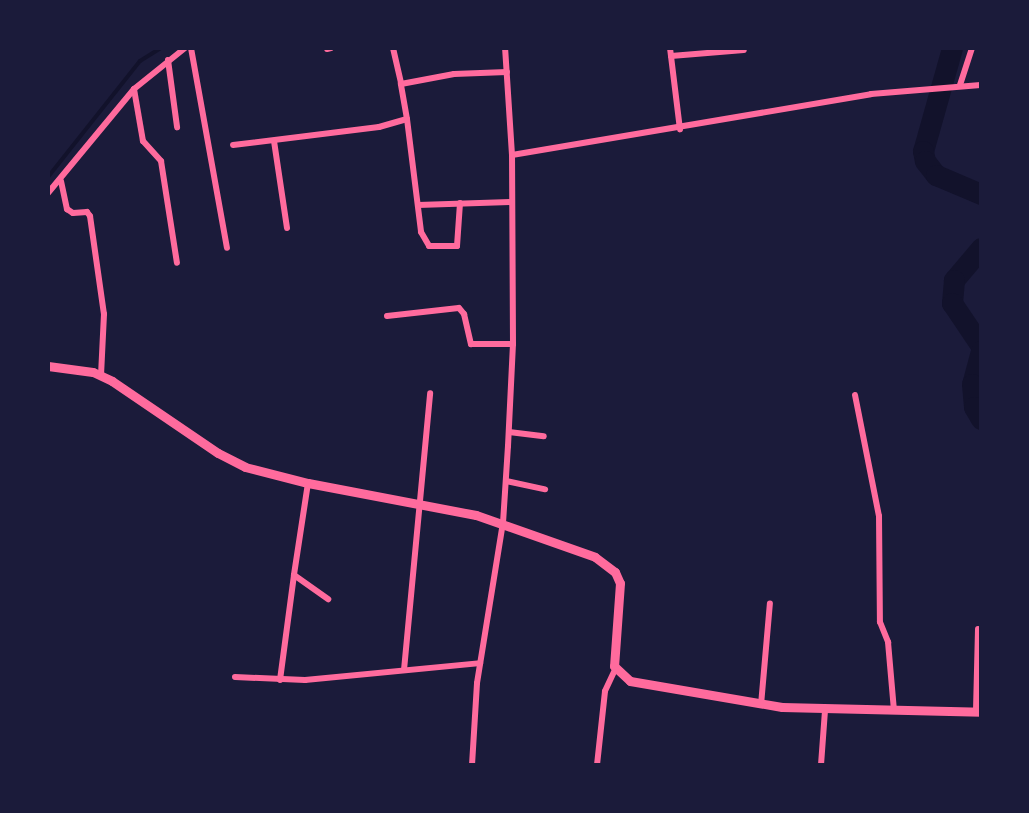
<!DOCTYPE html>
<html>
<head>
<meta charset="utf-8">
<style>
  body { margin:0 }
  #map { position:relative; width:1029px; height:813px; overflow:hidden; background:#1b1b3a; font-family:Figtree,sans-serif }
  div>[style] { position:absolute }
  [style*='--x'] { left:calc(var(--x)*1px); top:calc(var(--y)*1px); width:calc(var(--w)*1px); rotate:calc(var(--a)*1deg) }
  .stream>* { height:4px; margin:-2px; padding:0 2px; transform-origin:2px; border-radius:2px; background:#12122b }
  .river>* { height:21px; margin:-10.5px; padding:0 10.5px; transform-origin:10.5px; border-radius:10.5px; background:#12122b }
  .minor>* { height:6px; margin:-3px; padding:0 3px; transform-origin:3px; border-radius:3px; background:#ff6b9d }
  .tertiary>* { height:9px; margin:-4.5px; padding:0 4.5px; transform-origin:4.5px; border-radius:4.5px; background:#ff6b9d }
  span { translate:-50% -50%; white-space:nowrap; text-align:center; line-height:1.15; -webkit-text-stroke:6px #1b1b3a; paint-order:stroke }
  .frame { position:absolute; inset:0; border:50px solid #1b1b3a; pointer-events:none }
</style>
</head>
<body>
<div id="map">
  <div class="stream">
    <i style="--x:48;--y:177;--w:148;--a:-51.6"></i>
    <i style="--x:140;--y:61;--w:25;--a:-32"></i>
  </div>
  <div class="river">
    <i style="--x:952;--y:48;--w:107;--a:105.7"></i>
    <i style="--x:923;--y:151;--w:10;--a:79"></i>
    <i style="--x:925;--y:161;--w:18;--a:52"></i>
    <i style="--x:936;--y:175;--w:49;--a:22.9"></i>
    <i style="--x:981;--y:248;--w:42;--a:130.2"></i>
    <i style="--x:954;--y:280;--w:23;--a:95"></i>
    <i style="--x:952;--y:303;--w:52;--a:56"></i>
    <i style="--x:981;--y:351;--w:34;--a:105"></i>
    <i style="--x:972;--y:384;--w:23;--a:85"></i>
    <i style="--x:974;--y:407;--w:14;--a:60"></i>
  </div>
  <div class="minor">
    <i style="--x:191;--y:48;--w:203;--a:79.8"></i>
    <i style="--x:393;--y:48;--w:37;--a:77"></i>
    <i style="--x:670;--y:48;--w:82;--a:83"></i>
    <i style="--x:327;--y:49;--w:4;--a:-14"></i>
    <i style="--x:671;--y:56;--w:73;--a:-4.7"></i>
    <i style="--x:168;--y:60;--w:68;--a:82.3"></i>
    <i style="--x:960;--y:85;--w:39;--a:-72"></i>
    <i style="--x:134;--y:89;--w:53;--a:80.2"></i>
    <i style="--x:143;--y:141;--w:27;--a:48"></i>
    <i style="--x:161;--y:161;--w:103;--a:81.1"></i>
    <i style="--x:407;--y:119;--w:114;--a:82.9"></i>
    <i style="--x:421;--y:232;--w:16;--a:60"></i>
    <i style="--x:429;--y:246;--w:28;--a:0"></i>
    <i style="--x:457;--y:246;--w:43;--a:-86"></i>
    <i style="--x:274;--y:141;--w:88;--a:81.5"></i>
    <i style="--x:233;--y:145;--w:147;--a:-7"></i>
    <i style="--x:379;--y:127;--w:29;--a:-16"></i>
    <i style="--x:407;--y:119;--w:36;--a:-100"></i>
    <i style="--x:401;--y:84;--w:54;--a:-10.7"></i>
    <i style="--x:454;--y:74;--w:53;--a:-2.2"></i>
    <i style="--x:512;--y:155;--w:364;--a:-9.6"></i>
    <i style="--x:871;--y:94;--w:110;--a:-4.7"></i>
    <i style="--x:61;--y:181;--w:29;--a:78"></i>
    <i style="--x:67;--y:209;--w:7;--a:34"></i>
    <i style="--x:73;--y:213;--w:14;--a:-4"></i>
    <i style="--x:87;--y:212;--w:5;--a:53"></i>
    <i style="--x:90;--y:216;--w:99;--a:81.9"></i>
    <i style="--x:104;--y:314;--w:62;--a:92.8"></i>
    <i style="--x:48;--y:193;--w:135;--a:-50.4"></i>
    <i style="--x:134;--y:89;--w:65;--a:-38.8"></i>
    <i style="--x:418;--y:205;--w:94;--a:-1.8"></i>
    <i style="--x:387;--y:316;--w:72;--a:-6.3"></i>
    <i style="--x:459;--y:308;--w:8;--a:50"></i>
    <i style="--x:464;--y:314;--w:31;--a:77"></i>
    <i style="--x:471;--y:344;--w:42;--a:0"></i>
    <i style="--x:855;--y:395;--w:123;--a:78.8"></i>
    <i style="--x:879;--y:516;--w:106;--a:89.5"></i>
    <i style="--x:880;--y:622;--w:22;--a:68"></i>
    <i style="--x:888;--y:642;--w:69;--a:85"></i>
    <i style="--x:509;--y:432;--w:35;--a:7"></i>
    <i style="--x:506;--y:481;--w:40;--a:12"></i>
    <i style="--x:308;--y:483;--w:93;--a:98.7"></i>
    <i style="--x:294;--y:575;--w:42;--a:35.2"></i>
    <i style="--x:404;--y:670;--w:278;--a:-84.6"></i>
    <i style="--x:235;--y:677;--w:70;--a:2.5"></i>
    <i style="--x:305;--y:680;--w:176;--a:-5.5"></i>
    <i style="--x:280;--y:680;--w:106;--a:-82.4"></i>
    <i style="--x:761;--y:705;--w:102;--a:-85"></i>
    <i style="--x:976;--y:711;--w:82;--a:-88.6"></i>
    <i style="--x:472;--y:765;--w:82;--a:-86.5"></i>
    <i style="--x:477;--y:683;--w:162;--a:-80.8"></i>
    <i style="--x:503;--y:523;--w:77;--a:-86.3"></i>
    <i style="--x:508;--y:446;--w:102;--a:-87.2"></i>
    <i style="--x:513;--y:344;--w:189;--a:-90.3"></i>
    <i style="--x:512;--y:155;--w:107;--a:-93.7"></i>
    <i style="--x:597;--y:765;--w:74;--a:-83.8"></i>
    <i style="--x:605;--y:691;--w:23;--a:-65"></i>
    <i style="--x:821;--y:765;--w:55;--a:-85.8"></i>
  </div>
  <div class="tertiary">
    <i style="--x:48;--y:366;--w:45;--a:7.6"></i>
    <i style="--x:93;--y:372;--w:21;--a:25"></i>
    <i style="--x:112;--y:381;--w:128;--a:34.2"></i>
    <i style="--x:218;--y:453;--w:30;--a:27"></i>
    <i style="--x:245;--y:467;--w:65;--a:14.3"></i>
    <i style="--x:308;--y:483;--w:171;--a:10.8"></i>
    <i style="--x:476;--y:515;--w:126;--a:19.4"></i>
    <i style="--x:595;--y:557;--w:25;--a:37"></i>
    <i style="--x:615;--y:572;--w:12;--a:66"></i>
    <i style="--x:620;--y:583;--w:83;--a:94.1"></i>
    <i style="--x:614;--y:666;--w:22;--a:43"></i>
    <i style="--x:630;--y:681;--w:154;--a:9.7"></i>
    <i style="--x:782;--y:707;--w:199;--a:1.4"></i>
  </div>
  <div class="frame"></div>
</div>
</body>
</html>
